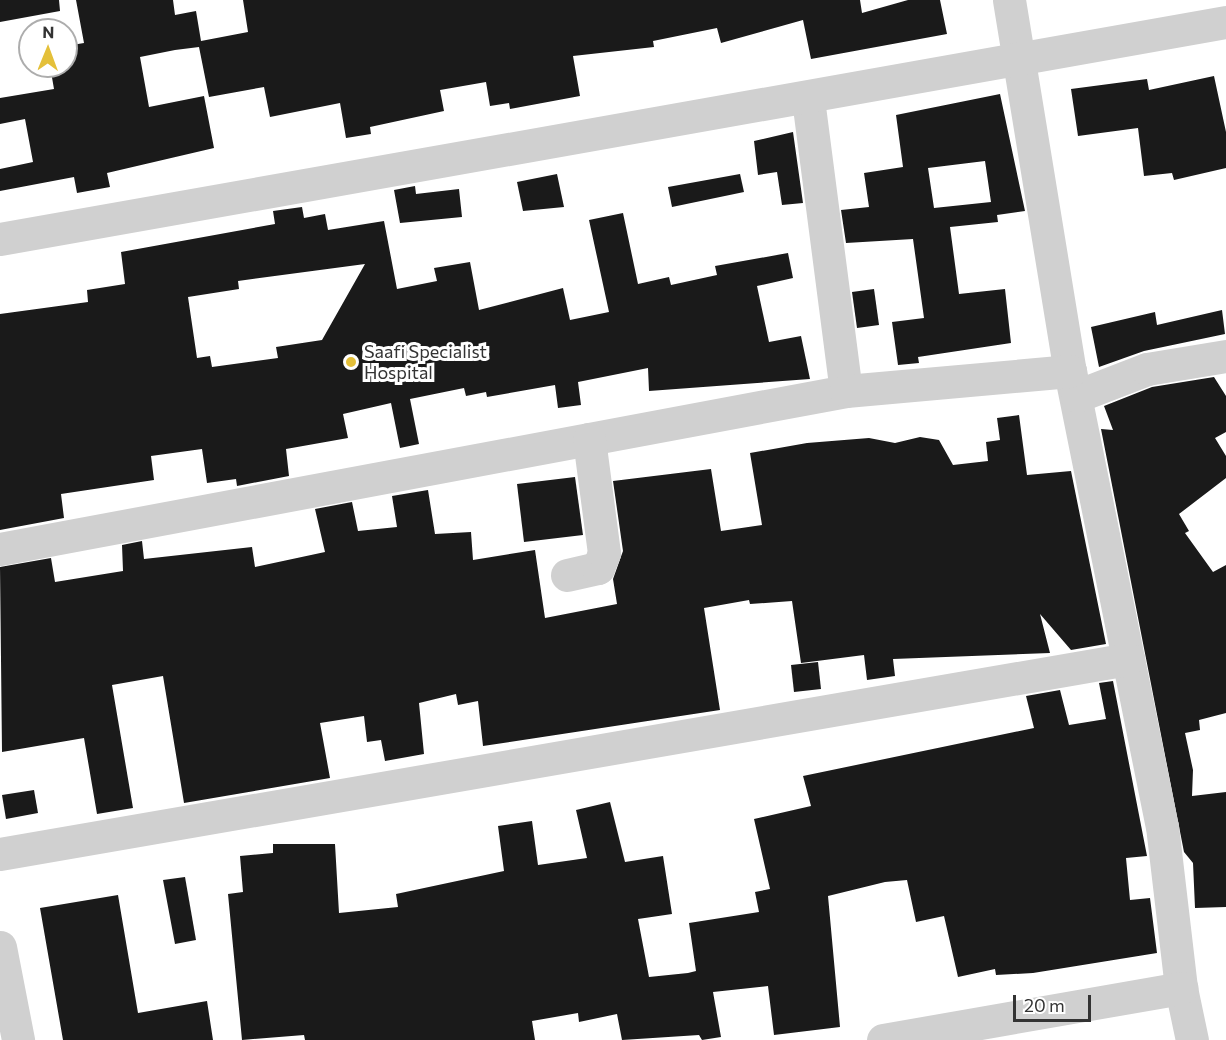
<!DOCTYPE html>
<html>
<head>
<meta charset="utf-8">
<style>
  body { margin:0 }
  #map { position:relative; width:1226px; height:1040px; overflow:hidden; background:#fff; font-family:Commissioner,sans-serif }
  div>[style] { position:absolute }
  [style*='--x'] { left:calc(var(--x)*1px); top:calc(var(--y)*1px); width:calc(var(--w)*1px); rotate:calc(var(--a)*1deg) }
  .building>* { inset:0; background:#1a1a1a }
  .minor>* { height:33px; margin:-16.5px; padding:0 16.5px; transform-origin:16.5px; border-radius:16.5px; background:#d0d0d0 }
  .dots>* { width:16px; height:16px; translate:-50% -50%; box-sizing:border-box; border:3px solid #fff; border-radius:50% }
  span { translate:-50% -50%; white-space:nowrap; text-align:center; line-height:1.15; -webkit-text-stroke:6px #fff; paint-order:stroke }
  .poi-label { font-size:18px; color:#333 }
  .left { translate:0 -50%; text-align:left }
  .north { position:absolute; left:18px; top:18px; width:60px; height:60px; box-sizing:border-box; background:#fff; border:2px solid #adadad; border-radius:50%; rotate:1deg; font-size:16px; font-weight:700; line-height:24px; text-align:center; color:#333 }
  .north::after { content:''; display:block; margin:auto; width:21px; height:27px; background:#e4c03a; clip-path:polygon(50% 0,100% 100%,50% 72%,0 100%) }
  .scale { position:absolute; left:1013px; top:995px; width:78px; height:27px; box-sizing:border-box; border:3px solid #333; border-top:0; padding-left:8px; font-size:18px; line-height:21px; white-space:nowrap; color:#333; -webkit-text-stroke:4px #fff; paint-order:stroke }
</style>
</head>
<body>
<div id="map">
  <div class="building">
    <i style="clip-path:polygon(0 0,59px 0,60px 11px,0 22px)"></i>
    <i style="clip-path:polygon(76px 0,173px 0,175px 15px,196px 11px,201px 41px,248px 32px,243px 0,860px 0,862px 13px,908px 0,940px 0,947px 34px,811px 59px,803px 20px,721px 43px,717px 28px,653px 41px,654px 47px,573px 56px,580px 96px,510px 109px,509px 103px,490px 106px,486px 82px,440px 90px,444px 111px,370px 127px,371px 134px,346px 138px,340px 103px,270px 117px,264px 87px,209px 97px,199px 47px,175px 50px,140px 57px,149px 107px,204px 96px,214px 148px,107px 173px,110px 187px,77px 193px,74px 177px,0 191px,0 169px,33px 162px,25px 119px,0 124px,0 98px,54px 89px,50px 66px,66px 66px,66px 46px,84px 43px)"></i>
    <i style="clip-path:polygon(1214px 76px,1226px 132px,1226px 168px,1174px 180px,1172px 173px,1144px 176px,1138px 128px,1078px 136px,1071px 89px,1147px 79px,1149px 90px)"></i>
    <i style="clip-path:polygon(evenodd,1000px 94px,1025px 211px,997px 215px,998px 222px,950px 227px,959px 294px,1005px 289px,1011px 343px,918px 357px,919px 363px,898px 365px,892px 322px,924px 318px,913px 239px,846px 243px,841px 210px,869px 207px,864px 173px,903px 167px,896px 115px,1000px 94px,985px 161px,991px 202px,934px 208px,928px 168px,985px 161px)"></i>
    <i style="clip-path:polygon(793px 132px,803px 203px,782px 205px,777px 172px,758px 175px,754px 141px)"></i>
    <i style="clip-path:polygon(557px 174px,564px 207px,523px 211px,517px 182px)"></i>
    <i style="clip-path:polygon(740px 174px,744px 192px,672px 207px,668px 187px)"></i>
    <i style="clip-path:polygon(415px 186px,416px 194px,459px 189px,462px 217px,400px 223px,394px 190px)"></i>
    <i style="clip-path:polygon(evenodd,302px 207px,304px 218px,325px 214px,328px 230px,384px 221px,397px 289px,437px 281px,434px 268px,470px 262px,479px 310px,563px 288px,570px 320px,609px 312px,589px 220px,623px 213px,638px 284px,669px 277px,671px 285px,717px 275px,715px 266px,788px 253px,793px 278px,757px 286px,769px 342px,801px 336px,810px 379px,649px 391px,648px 368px,578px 382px,581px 405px,558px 408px,555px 385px,487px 397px,486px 392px,466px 396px,464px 388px,410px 399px,419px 444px,400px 448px,391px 403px,343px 414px,348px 438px,286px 449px,289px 476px,237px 486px,236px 479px,207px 483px,202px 449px,151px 456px,154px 480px,61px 494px,64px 518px,0 530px,0 314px,88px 302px,87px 290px,125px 284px,121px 252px,275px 224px,273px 211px,302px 207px,365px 264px,322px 340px,276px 347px,278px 358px,212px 367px,210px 356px,197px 358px,188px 297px,239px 289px,238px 281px,365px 264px)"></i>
    <i style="clip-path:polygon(874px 289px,879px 325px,857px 328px,852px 292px)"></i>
    <i style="clip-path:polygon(1222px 310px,1225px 334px,1144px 351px,1099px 367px,1091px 327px,1155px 312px,1157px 325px)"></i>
    <i style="clip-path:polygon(1214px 377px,1226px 396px,1226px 432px,1215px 438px,1226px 456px,1226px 478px,1179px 514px,1189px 531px,1185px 533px,1213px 572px,1226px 565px,1226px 713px,1199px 720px,1200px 730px,1185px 733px,1193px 770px,1192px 796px,1226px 792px,1226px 907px,1195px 908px,1193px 863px,1184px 852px,1101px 429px,1113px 430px,1104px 406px,1152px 387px)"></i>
    <i style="clip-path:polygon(1019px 415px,1027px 475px,1071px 471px,1106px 644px,1071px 650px,1040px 614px,1050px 653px,893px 659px,895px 676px,867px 680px,864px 655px,801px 663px,792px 601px,750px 604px,749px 600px,704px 608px,720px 710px,483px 746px,478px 701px,458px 705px,456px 694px,419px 703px,424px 754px,385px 761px,381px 740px,367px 742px,364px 716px,320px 723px,330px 778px,184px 803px,163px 676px,112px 685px,133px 808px,97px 814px,84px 738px,2px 752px,0 567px,51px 558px,55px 582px,123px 571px,122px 545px,142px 541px,144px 559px,252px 547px,255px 567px,325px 552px,315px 509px,352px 502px,358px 531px,397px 527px,392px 496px,428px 490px,435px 534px,471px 532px,473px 560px,535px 550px,545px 618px,617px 604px,613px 579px,623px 551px,613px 481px,711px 469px,721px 531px,762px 525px,750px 453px,807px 443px,869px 438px,895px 443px,920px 437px,939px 440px,953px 465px,988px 461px,986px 442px,1000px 440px,997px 418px)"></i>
    <i style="clip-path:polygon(575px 477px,583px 535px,524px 542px,517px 484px)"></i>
    <i style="clip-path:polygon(818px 662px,821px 689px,794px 692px,791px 665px)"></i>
    <i style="clip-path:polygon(1113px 681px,1147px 856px,1126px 858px,1130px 900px,1150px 898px,1157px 953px,1033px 973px,996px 975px,995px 969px,958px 977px,944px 916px,916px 922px,907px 880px,885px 882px,828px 896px,840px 1027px,774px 1035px,768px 986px,713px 992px,721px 1037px,702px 1040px,699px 1035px,622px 1040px,617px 1014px,579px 1022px,578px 1013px,532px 1021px,535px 1040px,305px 1040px,304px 1035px,242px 1040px,228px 894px,243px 892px,240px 856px,273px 853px,273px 844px,335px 844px,339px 913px,398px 907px,396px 894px,504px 871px,498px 826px,532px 821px,538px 865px,587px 858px,576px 810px,610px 802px,625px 862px,663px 856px,672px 914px,638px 919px,649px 977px,688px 973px,696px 971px,689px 923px,759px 912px,755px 892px,770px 889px,754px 819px,811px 806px,803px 776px,1034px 728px,1026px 696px,1060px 690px,1069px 725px,1106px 719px,1099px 683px)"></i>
    <i style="clip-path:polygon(34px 790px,38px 813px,6px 819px,2px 795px)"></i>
    <i style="clip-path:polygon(185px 877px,196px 940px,175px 944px,163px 880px)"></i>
    <i style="clip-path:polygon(118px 895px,138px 1013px,207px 1001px,213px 1040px,63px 1040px,40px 908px)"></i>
  </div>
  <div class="minor">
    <i style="--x:1009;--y:0;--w:376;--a:80.7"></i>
    <i style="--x:1070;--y:371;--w:464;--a:78.6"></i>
    <i style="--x:1162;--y:826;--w:163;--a:83.3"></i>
    <i style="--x:1181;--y:988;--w:53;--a:78.1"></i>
    <i style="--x:808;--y:99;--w:294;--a:82.6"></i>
    <i style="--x:0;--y:239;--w:1245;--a:-10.04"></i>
    <i style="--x:1077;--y:396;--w:75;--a:-21.1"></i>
    <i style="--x:1147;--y:369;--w:80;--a:-9.3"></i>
    <i style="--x:0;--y:549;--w:861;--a:-10.58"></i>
    <i style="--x:846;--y:391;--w:225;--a:-5.1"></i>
    <i style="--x:567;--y:575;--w:32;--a:-13"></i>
    <i style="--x:598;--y:568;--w:16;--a:-68"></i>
    <i style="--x:604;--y:553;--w:115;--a:-97.5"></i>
    <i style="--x:0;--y:854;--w:1145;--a:-9.81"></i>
    <i style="--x:0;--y:947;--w:95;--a:79"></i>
    <i style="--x:883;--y:1040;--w:303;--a:-9.9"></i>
  </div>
  <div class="dots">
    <i style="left:351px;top:362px;background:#e4c03a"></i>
  </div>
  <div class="poi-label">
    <span class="left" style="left:364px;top:362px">Saafi Specialist<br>Hospital</span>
  </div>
  <div class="north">N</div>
  <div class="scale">20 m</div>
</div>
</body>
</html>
